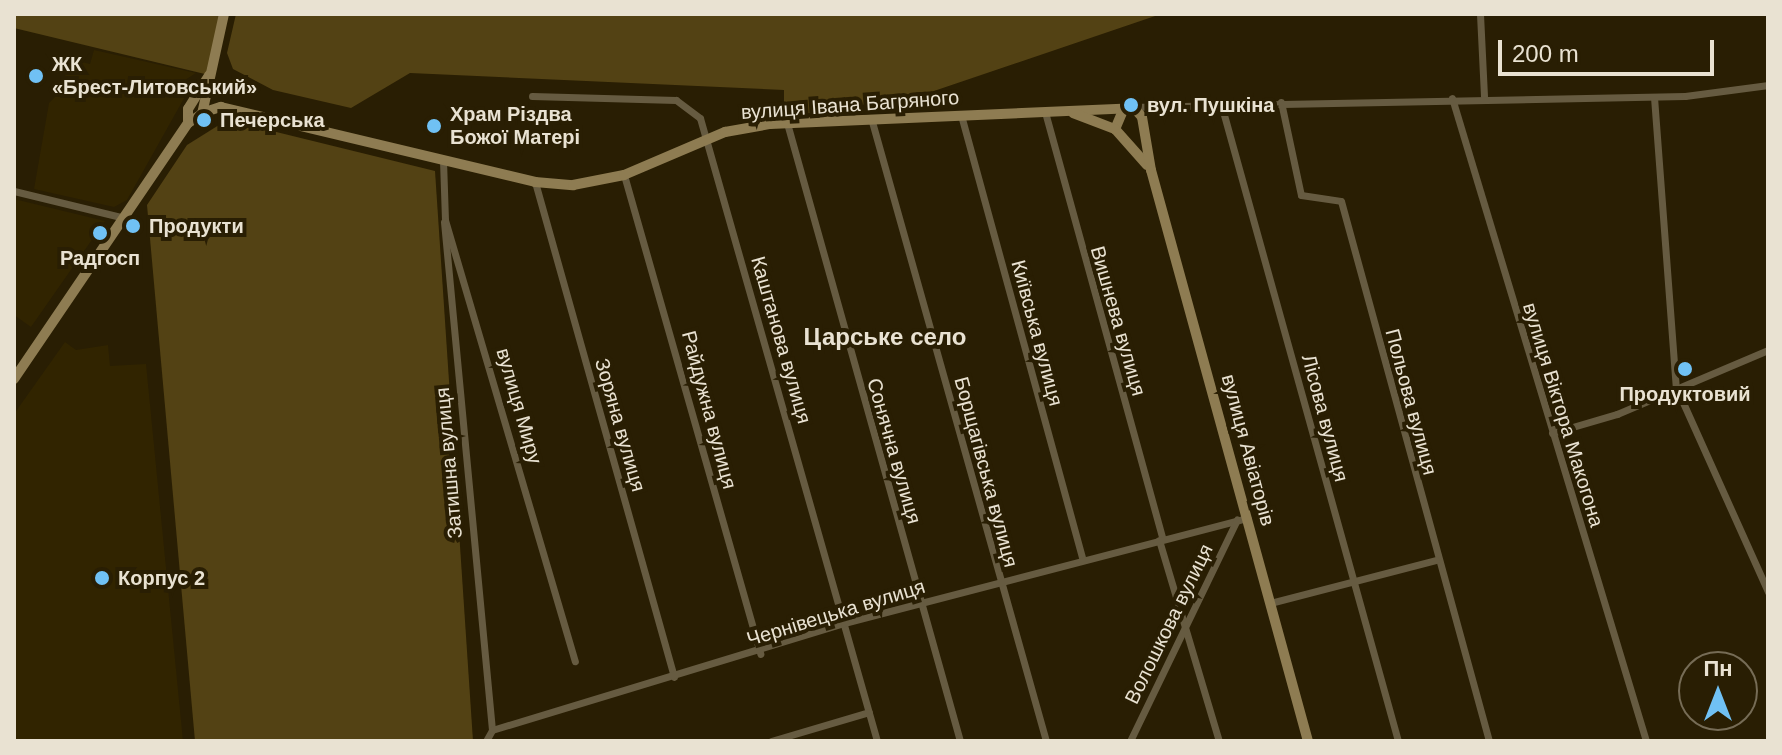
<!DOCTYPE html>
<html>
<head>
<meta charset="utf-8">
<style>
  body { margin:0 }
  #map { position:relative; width:1782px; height:755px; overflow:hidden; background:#291e03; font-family:Helvetica,sans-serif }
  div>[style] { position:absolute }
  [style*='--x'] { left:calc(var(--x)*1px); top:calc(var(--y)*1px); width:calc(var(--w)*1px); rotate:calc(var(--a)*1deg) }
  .built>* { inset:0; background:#312400 }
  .green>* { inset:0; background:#534214 }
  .street>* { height:7px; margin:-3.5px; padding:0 3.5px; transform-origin:3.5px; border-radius:3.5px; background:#665b41 }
  .secondary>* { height:10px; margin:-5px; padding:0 5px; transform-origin:5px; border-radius:5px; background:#8e7c52 }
  .dots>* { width:22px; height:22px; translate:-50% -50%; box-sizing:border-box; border:4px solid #291e03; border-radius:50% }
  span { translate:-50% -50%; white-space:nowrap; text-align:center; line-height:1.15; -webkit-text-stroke:8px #291e03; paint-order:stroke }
  .poi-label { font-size:20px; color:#e9e2d2; font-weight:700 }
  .left { translate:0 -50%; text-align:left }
  .street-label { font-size:20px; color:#e9e2d2 }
  .quarter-label { font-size:24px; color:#e9e2d2; font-weight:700 }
  .frame { position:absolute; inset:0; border:16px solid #e9e2d2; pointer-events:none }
  .north { position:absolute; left:1678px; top:651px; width:80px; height:80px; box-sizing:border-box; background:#291e03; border:2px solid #766c56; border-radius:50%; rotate:0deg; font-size:22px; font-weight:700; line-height:32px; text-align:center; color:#e9e2d2 }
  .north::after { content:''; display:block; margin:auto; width:28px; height:36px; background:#70c1f4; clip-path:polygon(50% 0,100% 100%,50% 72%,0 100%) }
  .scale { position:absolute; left:1498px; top:40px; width:216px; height:36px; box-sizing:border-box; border:4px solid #e9e2d2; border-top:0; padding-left:10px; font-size:24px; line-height:28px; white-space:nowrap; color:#e9e2d2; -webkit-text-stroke:6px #291e03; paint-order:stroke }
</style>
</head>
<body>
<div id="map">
  <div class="built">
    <i style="clip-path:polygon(94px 50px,196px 73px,182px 82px,187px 93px,127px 200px,114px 207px,34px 189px,49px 103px,62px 90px,69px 59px,90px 64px)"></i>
    <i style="clip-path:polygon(14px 199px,105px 221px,31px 327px,14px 315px)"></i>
    <i style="clip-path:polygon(65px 342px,76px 350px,108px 345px,110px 366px,146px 364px,183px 741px,14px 741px,14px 414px)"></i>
  </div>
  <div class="green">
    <i style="clip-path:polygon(14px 14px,224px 14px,209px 75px,14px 28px)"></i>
    <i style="clip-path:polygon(236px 14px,1161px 14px,931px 92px,932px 104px,784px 115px,784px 90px,410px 73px,351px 108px,273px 90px,233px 69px,227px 53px)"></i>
    <i style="clip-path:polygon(227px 120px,435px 171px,473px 741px,195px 741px,147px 205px,187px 145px)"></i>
  </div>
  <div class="street">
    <i style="--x:1480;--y:14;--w:82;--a:87.2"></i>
    <i style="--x:532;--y:96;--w:144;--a:1.6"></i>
    <i style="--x:676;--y:100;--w:30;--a:37"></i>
    <i style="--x:700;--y:118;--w:648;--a:74.14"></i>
    <i style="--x:1654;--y:97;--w:291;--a:85.7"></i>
    <i style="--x:1676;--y:387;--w:225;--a:65.8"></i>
    <i style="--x:1452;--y:98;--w:672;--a:73.21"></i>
    <i style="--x:1281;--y:102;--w:95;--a:77.9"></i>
    <i style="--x:1301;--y:195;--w:40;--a:8.5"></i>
    <i style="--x:1341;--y:201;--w:560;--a:74.67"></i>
    <i style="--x:1221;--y:104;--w:661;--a:74.47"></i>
    <i style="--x:1130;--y:107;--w:555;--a:-1.14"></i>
    <i style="--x:1685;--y:96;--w:84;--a:-7.5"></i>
    <i style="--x:1045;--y:112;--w:443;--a:74.6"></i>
    <i style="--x:961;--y:115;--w:461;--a:74.7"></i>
    <i style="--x:871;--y:118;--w:647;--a:74.31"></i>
    <i style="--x:787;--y:123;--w:642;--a:74.36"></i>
    <i style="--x:443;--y:160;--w:60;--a:88.1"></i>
    <i style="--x:445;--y:220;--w:460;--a:73.6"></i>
    <i style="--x:624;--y:175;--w:498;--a:74.1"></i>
    <i style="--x:535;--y:182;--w:514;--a:74.31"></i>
    <i style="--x:14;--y:191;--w:114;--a:13.7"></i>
    <i style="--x:444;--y:222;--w:510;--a:84.6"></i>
    <i style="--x:1552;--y:433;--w:68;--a:-16.3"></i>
    <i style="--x:1617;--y:414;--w:164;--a:-23"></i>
    <i style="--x:1159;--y:540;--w:210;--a:73.4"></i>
    <i style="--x:1270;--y:603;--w:171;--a:-14.5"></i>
    <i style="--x:486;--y:741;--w:13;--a:-61"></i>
    <i style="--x:492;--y:730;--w:368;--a:-16.9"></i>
    <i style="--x:844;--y:623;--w:417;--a:-14.6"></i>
    <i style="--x:771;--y:741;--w:102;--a:-16.5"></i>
    <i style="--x:1130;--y:741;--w:246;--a:-64.2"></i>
  </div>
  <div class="secondary">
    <i style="--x:1124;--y:108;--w:23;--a:113"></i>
    <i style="--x:1115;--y:129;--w:48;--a:48.4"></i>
    <i style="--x:202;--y:113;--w:20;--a:-18"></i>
    <i style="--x:221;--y:107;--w:323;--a:13.4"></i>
    <i style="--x:535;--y:182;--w:38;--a:5"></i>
    <i style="--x:573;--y:185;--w:52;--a:-11.1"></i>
    <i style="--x:624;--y:175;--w:110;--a:-23.1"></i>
    <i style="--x:725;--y:132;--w:46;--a:-10.1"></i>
    <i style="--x:770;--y:124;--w:364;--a:-2.5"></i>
    <i style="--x:1134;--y:108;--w:12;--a:48"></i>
    <i style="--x:1142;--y:117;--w:54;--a:80.4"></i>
    <i style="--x:1151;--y:170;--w:592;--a:74.63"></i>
    <i style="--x:1073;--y:113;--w:45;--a:20.9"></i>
    <i style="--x:202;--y:114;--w:102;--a:-77.6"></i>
    <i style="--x:188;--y:123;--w:14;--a:-90"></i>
    <i style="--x:188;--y:109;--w:40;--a:-58"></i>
    <i style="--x:14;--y:379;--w:310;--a:-55.8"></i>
    <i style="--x:188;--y:123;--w:17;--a:-33"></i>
  </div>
  <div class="dots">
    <i style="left:36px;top:76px;background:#70c1f4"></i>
    <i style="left:1131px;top:105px;background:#70c1f4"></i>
    <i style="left:204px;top:120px;background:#70c1f4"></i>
    <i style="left:434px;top:126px;background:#70c1f4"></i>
    <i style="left:133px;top:226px;background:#70c1f4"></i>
    <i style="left:100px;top:233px;background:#70c1f4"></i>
    <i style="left:1685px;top:369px;background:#70c1f4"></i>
    <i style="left:102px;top:578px;background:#70c1f4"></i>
  </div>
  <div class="poi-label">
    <span class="left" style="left:52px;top:76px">ЖК<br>«Брест-Литовський»</span>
    <span class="left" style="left:1147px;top:105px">вул. Пушкіна</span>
    <span class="left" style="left:450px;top:126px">Храм Різдва<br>Божої Матері</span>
    <span class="left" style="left:220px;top:120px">Печерська</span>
    <span class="left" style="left:149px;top:226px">Продукти</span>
    <span style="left:100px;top:258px">Радгосп</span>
    <span style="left:1685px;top:394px">Продуктовий</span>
    <span class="left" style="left:118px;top:578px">Корпус 2</span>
  </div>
  <div class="street-label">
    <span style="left:850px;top:105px;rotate:-4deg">вулиця Івана Багряного</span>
    <span style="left:1118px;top:321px;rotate:74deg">Вишнева вулиця</span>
    <span style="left:1037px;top:333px;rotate:75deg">Київська вулиця</span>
    <span style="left:781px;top:340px;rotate:74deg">Каштанова вулиця</span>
    <span style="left:1411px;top:402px;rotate:75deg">Польова вулиця</span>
    <span style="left:519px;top:406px;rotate:74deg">вулиця Миру</span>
    <span style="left:709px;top:410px;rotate:75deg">Райдужна вулиця</span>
    <span style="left:1563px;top:415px;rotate:73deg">вулиця Віктора Макогона</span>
    <span style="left:1325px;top:418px;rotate:75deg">Лісова вулиця</span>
    <span style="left:620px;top:425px;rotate:74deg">Зоряна вулиця</span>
    <span style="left:1248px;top:450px;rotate:75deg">вулиця Авіаторів</span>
    <span style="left:894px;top:451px;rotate:74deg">Сонячна вулиця</span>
    <span style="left:449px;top:463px;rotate:-95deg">Затишна вулиця</span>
    <span style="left:986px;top:472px;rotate:75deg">Борщагівська вулиця</span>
    <span style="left:836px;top:613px;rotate:-17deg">Чернівецька вулиця</span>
    <span style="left:1169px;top:624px;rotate:-64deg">Волошкова вулиця</span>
  </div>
  <div class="quarter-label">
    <span style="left:885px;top:337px">Царське село</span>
  </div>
  <div class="frame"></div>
  <div class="north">Пн</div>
  <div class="scale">200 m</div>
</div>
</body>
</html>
